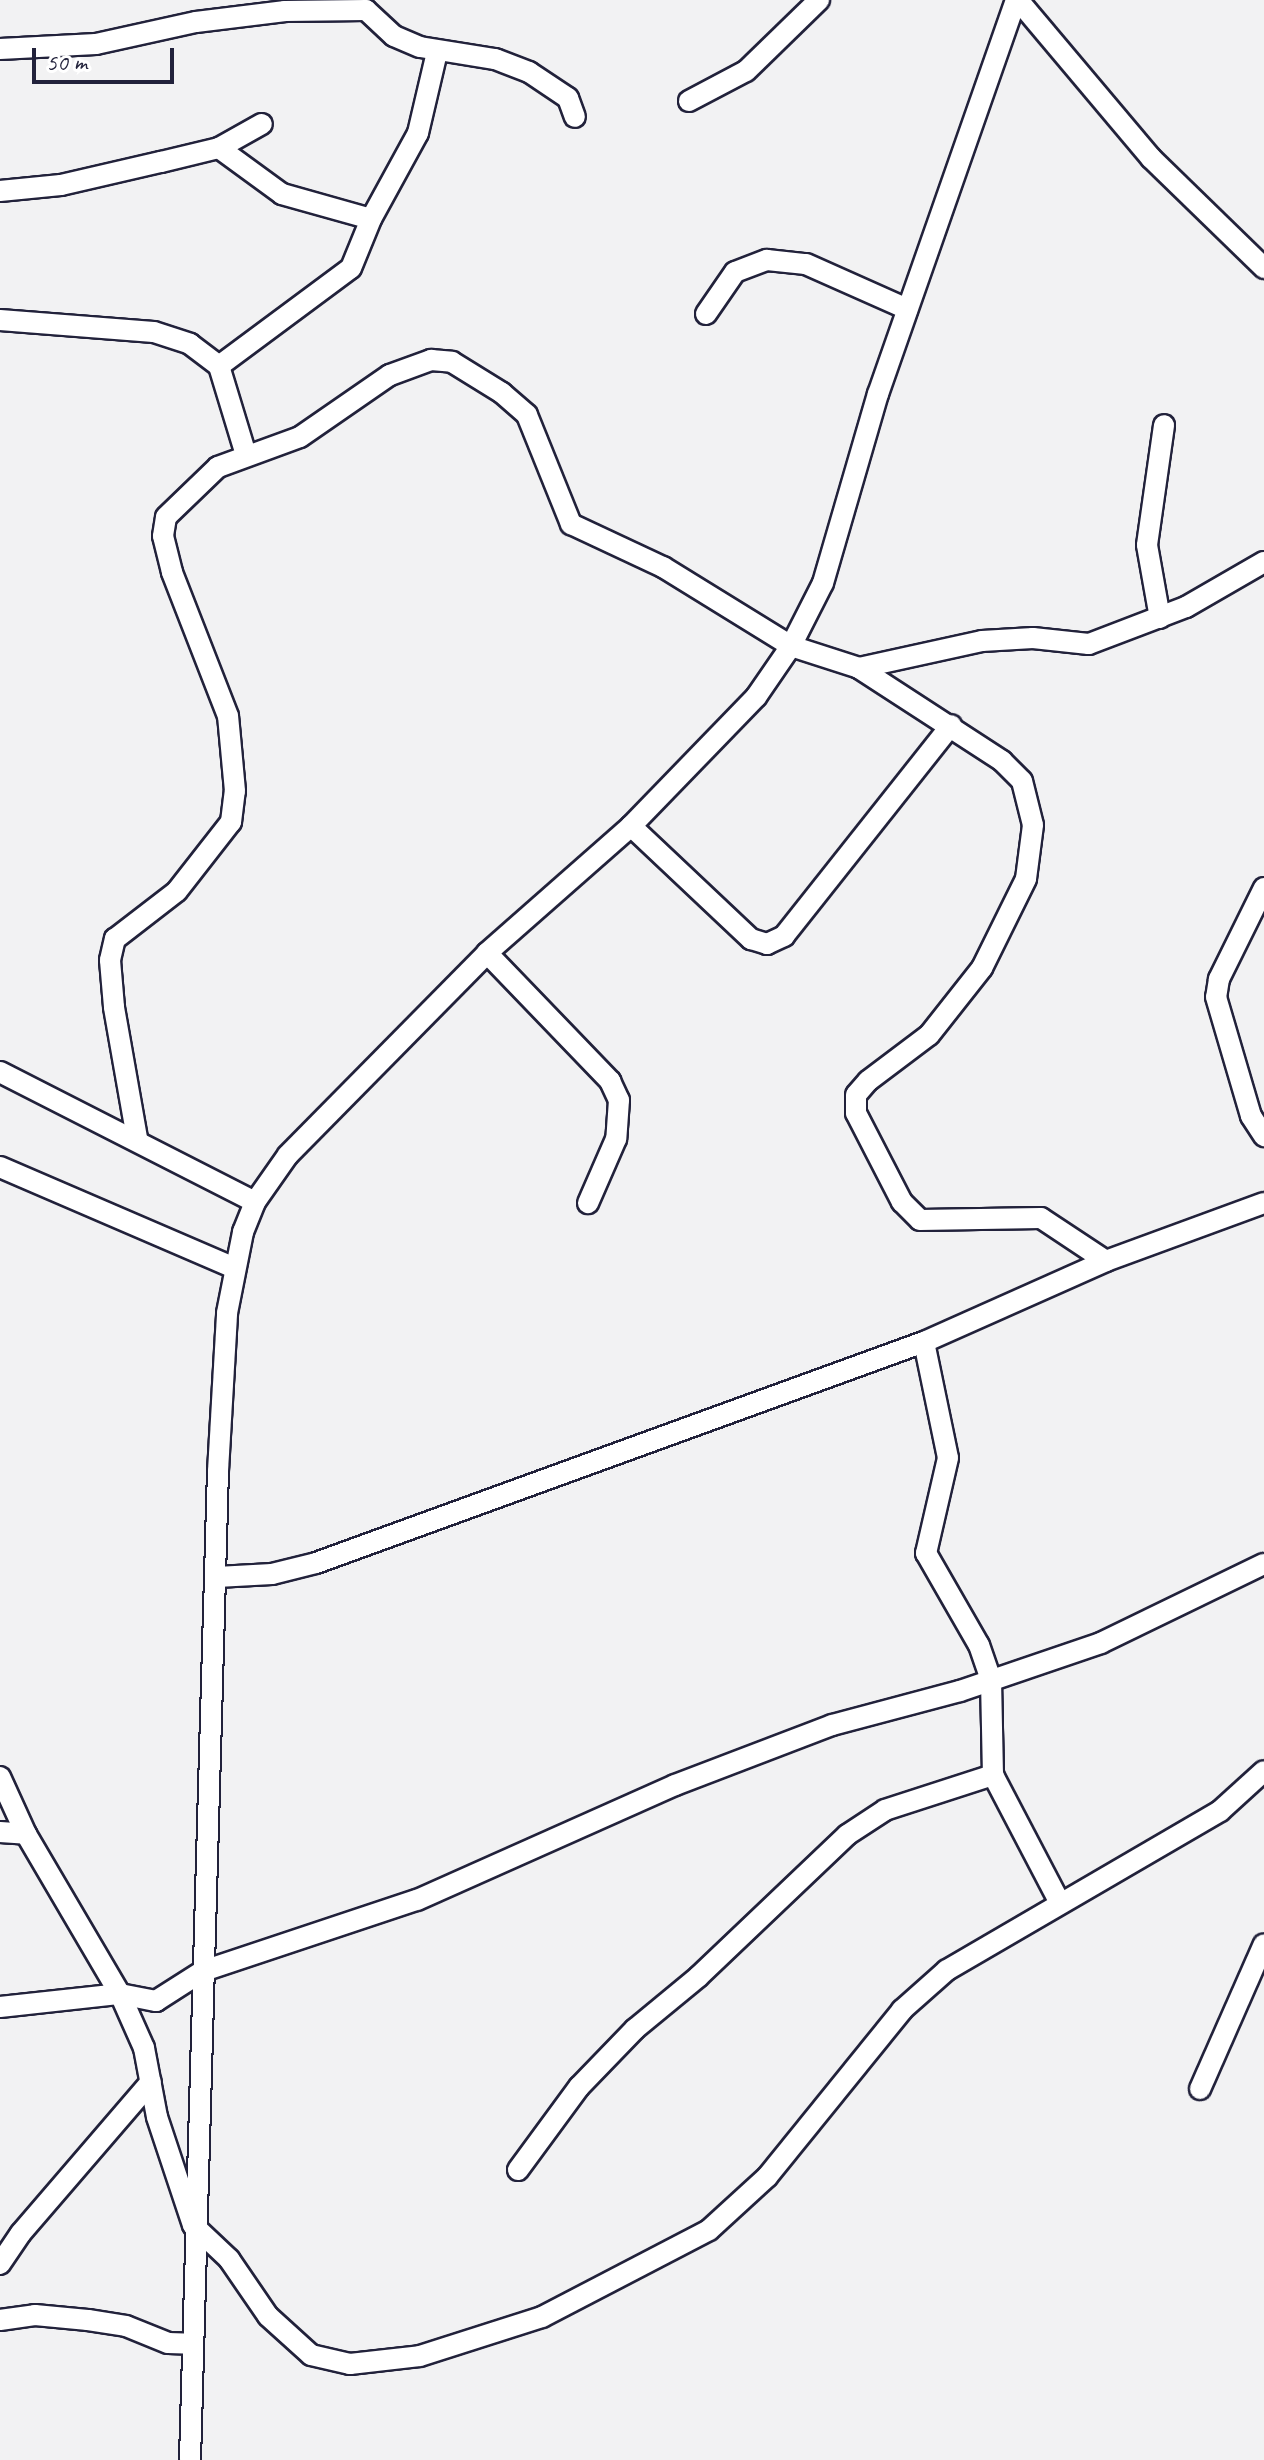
<!DOCTYPE html>
<html>
<head>
<meta charset="utf-8">
<style>
  body { margin:0 }
  #map { position:relative; width:1264px; height:2460px; overflow:hidden; background:#f2f2f3; font-family:Caveat,sans-serif }
  div>[style] { position:absolute }
  [style*='--x'] { left:calc(var(--x)*1px); top:calc(var(--y)*1px); width:calc(var(--w)*1px); rotate:calc(var(--a)*1deg) }
  .roads { filter:drop-shadow(2px 0 #22223b) drop-shadow(-2px 0 #22223b) drop-shadow(0 2px #22223b) drop-shadow(0 -2px #22223b) }
  .minor>* { height:20px; margin:-10px; padding:0 10px; transform-origin:10px; border-radius:10px; background:#fff }
  span { translate:-50% -50%; white-space:nowrap; text-align:center; line-height:1.15; -webkit-text-stroke:7px #fff; paint-order:stroke }
  .scale { position:absolute; left:32px; top:48px; width:142px; height:36px; box-sizing:border-box; border:4px solid #22223b; border-top:0; padding-left:10px; font-size:24px; line-height:28px; white-space:nowrap; color:#22223b; -webkit-text-stroke:6px #fff; paint-order:stroke }
</style>
</head>
<body>
<div id="map">
  <div class="roads">
    <div class="minor">
      <i style="--x:1018;--y:0;--w:207;--a:49.9"></i>
      <i style="--x:1151;--y:158;--w:158;--a:44.2"></i>
      <i style="--x:0;--y:49;--w:96;--a:-3"></i>
      <i style="--x:96;--y:44;--w:102;--a:-12.4"></i>
      <i style="--x:196;--y:22;--w:90;--a:-7"></i>
      <i style="--x:285;--y:11;--w:81;--a:-0.7"></i>
      <i style="--x:366;--y:10;--w:38;--a:43"></i>
      <i style="--x:394;--y:36;--w:28;--a:23"></i>
      <i style="--x:420;--y:47;--w:76;--a:9.1"></i>
      <i style="--x:495;--y:59;--w:36;--a:21"></i>
      <i style="--x:529;--y:72;--w:47;--a:33.7"></i>
      <i style="--x:568;--y:98;--w:20;--a:70"></i>
      <i style="--x:689;--y:101;--w:64;--a:-27.8"></i>
      <i style="--x:746;--y:71;--w:102;--a:-44.2"></i>
      <i style="--x:219;--y:148;--w:78;--a:36.1"></i>
      <i style="--x:282;--y:194;--w:92;--a:15.7"></i>
      <i style="--x:0;--y:191;--w:61;--a:-5.6"></i>
      <i style="--x:61;--y:185;--w:103;--a:-13"></i>
      <i style="--x:161;--y:162;--w:60;--a:-13.6"></i>
      <i style="--x:219;--y:148;--w:49;--a:-29.2"></i>
      <i style="--x:706;--y:314;--w:51;--a:-55.4"></i>
      <i style="--x:735;--y:272;--w:34;--a:-21"></i>
      <i style="--x:767;--y:260;--w:39;--a:6"></i>
      <i style="--x:806;--y:264;--w:111;--a:24"></i>
      <i style="--x:0;--y:320;--w:154;--a:4.5"></i>
      <i style="--x:154;--y:332;--w:38;--a:18"></i>
      <i style="--x:190;--y:344;--w:36;--a:37"></i>
      <i style="--x:219;--y:366;--w:93;--a:73.1"></i>
      <i style="--x:219;--y:366;--w:164;--a:-36.6"></i>
      <i style="--x:351;--y:268;--w:53;--a:-67.8"></i>
      <i style="--x:371;--y:219;--w:98;--a:-61.3"></i>
      <i style="--x:418;--y:133;--w:83;--a:-76.8"></i>
      <i style="--x:1160;--y:618;--w:74;--a:-100.1"></i>
      <i style="--x:1147;--y:545;--w:121;--a:-81.9"></i>
      <i style="--x:859;--y:668;--w:171;--a:33"></i>
      <i style="--x:1002;--y:761;--w:28;--a:45"></i>
      <i style="--x:1022;--y:781;--w:45;--a:76"></i>
      <i style="--x:1033;--y:825;--w:54;--a:97.4"></i>
      <i style="--x:1026;--y:879;--w:99;--a:116.3"></i>
      <i style="--x:982;--y:968;--w:85;--a:128.3"></i>
      <i style="--x:929;--y:1035;--w:76;--a:143"></i>
      <i style="--x:868;--y:1081;--w:18;--a:131"></i>
      <i style="--x:856;--y:1095;--w:18;--a:90"></i>
      <i style="--x:856;--y:1113;--w:100;--a:62.7"></i>
      <i style="--x:902;--y:1202;--w:25;--a:45"></i>
      <i style="--x:920;--y:1220;--w:121;--a:-0.9"></i>
      <i style="--x:1041;--y:1218;--w:78;--a:33.5"></i>
      <i style="--x:631;--y:826;--w:165;--a:43.3"></i>
      <i style="--x:751;--y:939;--w:17;--a:17"></i>
      <i style="--x:767;--y:944;--w:19;--a:-25"></i>
      <i style="--x:784;--y:936;--w:269;--a:-51.6"></i>
      <i style="--x:1264;--y:888;--w:102;--a:116.3"></i>
      <i style="--x:1219;--y:979;--w:18;--a:99"></i>
      <i style="--x:1216;--y:997;--w:124;--a:73.6"></i>
      <i style="--x:1251;--y:1116;--w:24;--a:57"></i>
      <i style="--x:487;--y:953;--w:178;--a:46.1"></i>
      <i style="--x:610;--y:1081;--w:21;--a:65"></i>
      <i style="--x:619;--y:1100;--w:39;--a:94"></i>
      <i style="--x:616;--y:1139;--w:70;--a:113.6"></i>
      <i style="--x:0;--y:1072;--w:286;--a:27"></i>
      <i style="--x:137;--y:1138;--w:133;--a:-100"></i>
      <i style="--x:114;--y:1007;--w:47;--a:-94.9"></i>
      <i style="--x:110;--y:960;--w:22;--a:-77"></i>
      <i style="--x:115;--y:939;--w:78;--a:-37.7"></i>
      <i style="--x:177;--y:891;--w:88;--a:-52"></i>
      <i style="--x:231;--y:822;--w:31;--a:-83"></i>
      <i style="--x:235;--y:791;--w:75;--a:-95.3"></i>
      <i style="--x:228;--y:716;--w:155;--a:-111.3"></i>
      <i style="--x:172;--y:572;--w:37;--a:-104"></i>
      <i style="--x:163;--y:536;--w:19;--a:-81"></i>
      <i style="--x:166;--y:517;--w:72;--a:-43.9"></i>
      <i style="--x:218;--y:467;--w:87;--a:-20.1"></i>
      <i style="--x:300;--y:437;--w:109;--a:-34.6"></i>
      <i style="--x:390;--y:375;--w:44;--a:-20.1"></i>
      <i style="--x:431;--y:360;--w:21;--a:5"></i>
      <i style="--x:452;--y:362;--w:59;--a:31.8"></i>
      <i style="--x:502;--y:393;--w:33;--a:41"></i>
      <i style="--x:527;--y:415;--w:118;--a:68"></i>
      <i style="--x:571;--y:524;--w:102;--a:25.1"></i>
      <i style="--x:663;--y:567;--w:150;--a:31.7"></i>
      <i style="--x:791;--y:646;--w:71;--a:17.9"></i>
      <i style="--x:859;--y:668;--w:126;--a:-12.4"></i>
      <i style="--x:982;--y:641;--w:51;--a:-3.4"></i>
      <i style="--x:1033;--y:638;--w:56;--a:6.1"></i>
      <i style="--x:1089;--y:644;--w:104;--a:-20.9"></i>
      <i style="--x:1186;--y:607;--w:90;--a:-30"></i>
      <i style="--x:0;--y:1167;--w:256;--a:23.3"></i>
      <i style="--x:924;--y:1342;--w:118;--a:78.3"></i>
      <i style="--x:948;--y:1458;--w:98;--a:103"></i>
      <i style="--x:926;--y:1553;--w:106;--a:60.1"></i>
      <i style="--x:979;--y:1645;--w:37;--a:71"></i>
      <i style="--x:991;--y:1680;--w:95;--a:88.8"></i>
      <i style="--x:993;--y:1775;--w:144;--a:62.4"></i>
      <i style="--x:217;--y:1577;--w:55;--a:-3.1"></i>
      <i style="--x:272;--y:1574;--w:45;--a:-14"></i>
      <i style="--x:316;--y:1563;--w:647;--a:-19.98"></i>
      <i style="--x:924;--y:1342;--w:199;--a:-24"></i>
      <i style="--x:1106;--y:1261;--w:168;--a:-20.2"></i>
      <i style="--x:0;--y:1777;--w:63;--a:65.5"></i>
      <i style="--x:26;--y:1834;--w:186;--a:59.6"></i>
      <i style="--x:120;--y:1994;--w:59;--a:66"></i>
      <i style="--x:144;--y:2048;--w:70;--a:79.3"></i>
      <i style="--x:157;--y:2117;--w:114;--a:71.6"></i>
      <i style="--x:193;--y:2225;--w:50;--a:43.4"></i>
      <i style="--x:229;--y:2259;--w:69;--a:55.6"></i>
      <i style="--x:268;--y:2316;--w:58;--a:42.2"></i>
      <i style="--x:311;--y:2355;--w:40;--a:13"></i>
      <i style="--x:350;--y:2364;--w:70;--a:-6.5"></i>
      <i style="--x:420;--y:2356;--w:128;--a:-17.7"></i>
      <i style="--x:542;--y:2317;--w:188;--a:-27.5"></i>
      <i style="--x:709;--y:2230;--w:79;--a:-42.4"></i>
      <i style="--x:767;--y:2177;--w:215;--a:-51"></i>
      <i style="--x:902;--y:2010;--w:60;--a:-41.6"></i>
      <i style="--x:947;--y:1970;--w:316;--a:-30.2"></i>
      <i style="--x:1220;--y:1811;--w:59;--a:-42.3"></i>
      <i style="--x:0;--y:1832;--w:26;--a:4"></i>
      <i style="--x:0;--y:2007;--w:121;--a:-6.2"></i>
      <i style="--x:120;--y:1994;--w:37;--a:11"></i>
      <i style="--x:156;--y:2001;--w:56;--a:-32.6"></i>
      <i style="--x:203;--y:1971;--w:225;--a:-18.4"></i>
      <i style="--x:417;--y:1900;--w:282;--a:-24"></i>
      <i style="--x:675;--y:1785;--w:168;--a:-20.9"></i>
      <i style="--x:832;--y:1725;--w:132;--a:-14.9"></i>
      <i style="--x:960;--y:1691;--w:149;--a:-18.8"></i>
      <i style="--x:1101;--y:1643;--w:181;--a:-25.9"></i>
      <i style="--x:1200;--y:2089;--w:158;--a:-66.2"></i>
      <i style="--x:518;--y:2170;--w:103;--a:-53.7"></i>
      <i style="--x:579;--y:2087;--w:81;--a:-46"></i>
      <i style="--x:635;--y:2029;--w:82;--a:-39.5"></i>
      <i style="--x:698;--y:1977;--w:206;--a:-43.6"></i>
      <i style="--x:847;--y:1835;--w:45;--a:-33.3"></i>
      <i style="--x:885;--y:1810;--w:114;--a:-18"></i>
      <i style="--x:0;--y:2264;--w:37;--a:-56"></i>
      <i style="--x:21;--y:2233;--w:199;--a:-49.3"></i>
      <i style="--x:0;--y:2320;--w:35;--a:-8"></i>
      <i style="--x:35;--y:2315;--w:53;--a:5.4"></i>
      <i style="--x:88;--y:2320;--w:38;--a:9"></i>
      <i style="--x:126;--y:2326;--w:45;--a:22"></i>
      <i style="--x:168;--y:2343;--w:24;--a:2"></i>
      <i style="--x:190;--y:2460;--w:989;--a:-88.38"></i>
      <i style="--x:218;--y:1471;--w:158;--a:-86.7"></i>
      <i style="--x:227;--y:1313;--w:83;--a:-78.8"></i>
      <i style="--x:243;--y:1232;--w:32;--a:-68"></i>
      <i style="--x:255;--y:1202;--w:57;--a:-54.9"></i>
      <i style="--x:288;--y:1155;--w:284;--a:-45.4"></i>
      <i style="--x:487;--y:953;--w:192;--a:-41.4"></i>
      <i style="--x:631;--y:826;--w:180;--a:-45.9"></i>
      <i style="--x:756;--y:697;--w:62;--a:-55.5"></i>
      <i style="--x:791;--y:646;--w:71;--a:-63.1"></i>
      <i style="--x:823;--y:583;--w:197;--a:-73.8"></i>
      <i style="--x:878;--y:394;--w:417;--a:-70.7"></i>
    </div>
  </div>
  <div class="scale">50 m</div>
</div>
</body>
</html>
